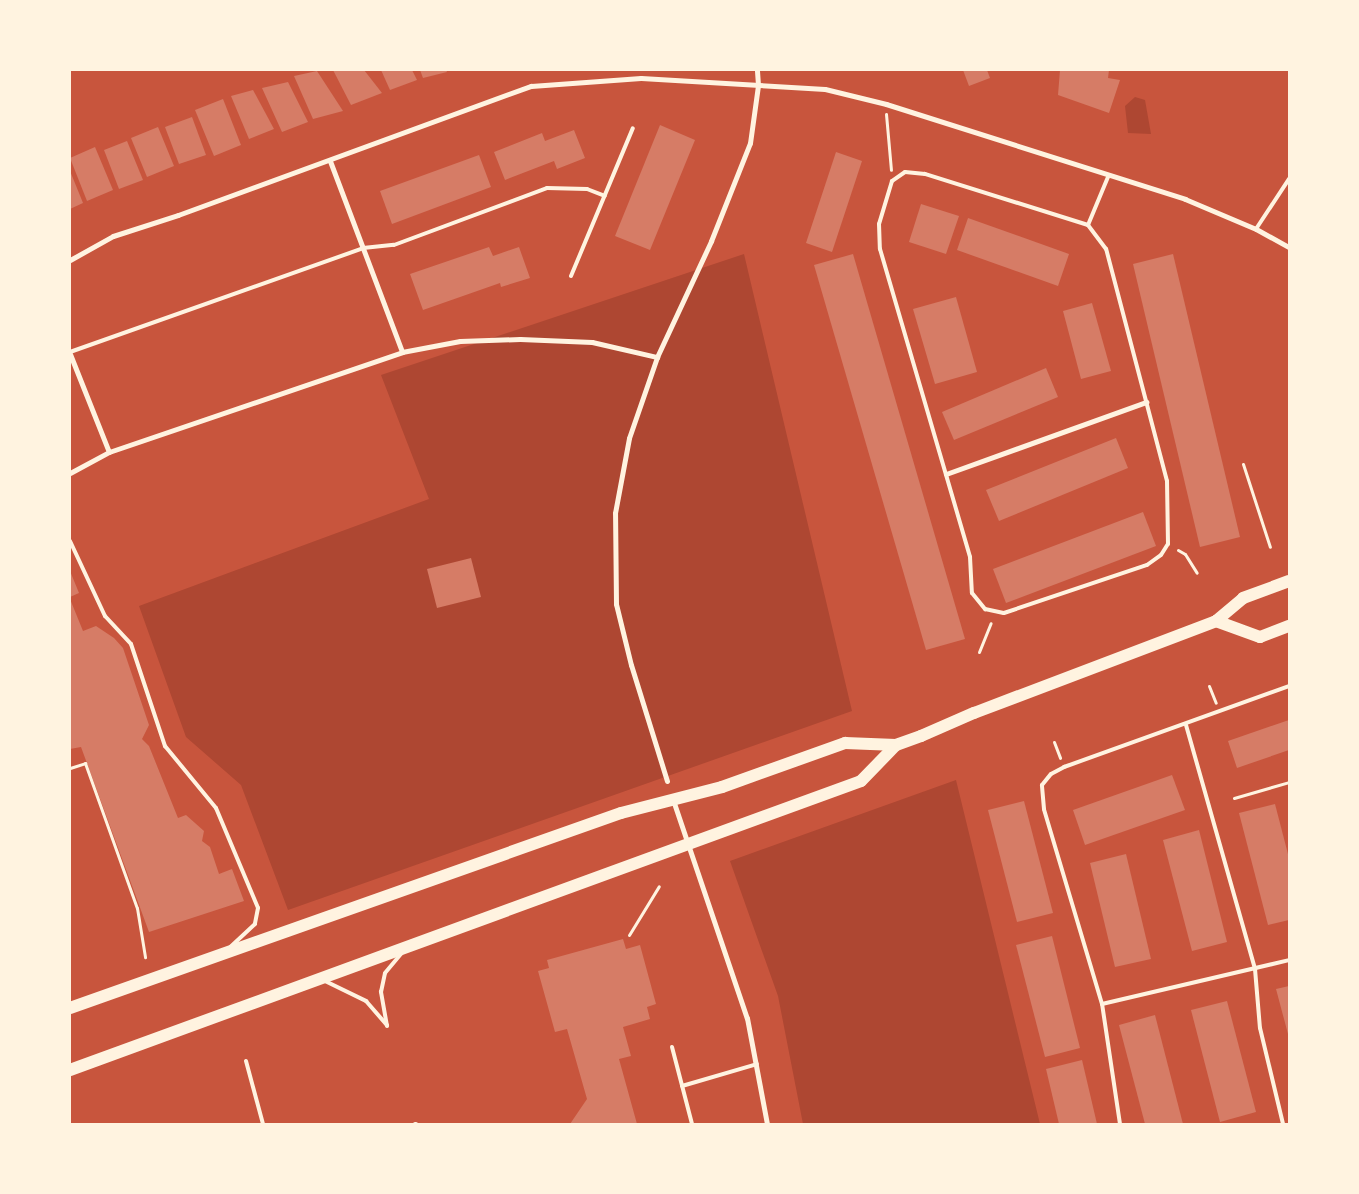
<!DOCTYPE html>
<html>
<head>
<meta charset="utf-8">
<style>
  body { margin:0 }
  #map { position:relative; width:1359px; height:1194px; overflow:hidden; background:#c8553d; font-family:"Playfair Display",serif }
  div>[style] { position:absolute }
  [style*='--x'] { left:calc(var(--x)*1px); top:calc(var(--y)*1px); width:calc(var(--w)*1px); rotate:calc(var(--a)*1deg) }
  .green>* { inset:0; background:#ae4732 }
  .building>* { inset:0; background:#d67c66 }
  .path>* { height:3px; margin:-1.5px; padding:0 1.5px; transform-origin:1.5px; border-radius:1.5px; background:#fff3e0 }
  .service>* { height:4px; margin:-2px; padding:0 2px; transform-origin:2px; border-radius:2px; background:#fff3e0 }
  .minor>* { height:5px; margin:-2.5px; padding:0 2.5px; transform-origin:2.5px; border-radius:2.5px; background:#fff3e0 }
  .primary>* { height:12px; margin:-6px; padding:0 6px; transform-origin:6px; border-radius:6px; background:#fff3e0 }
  span { translate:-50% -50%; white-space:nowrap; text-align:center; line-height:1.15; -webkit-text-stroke:4px #fff3e0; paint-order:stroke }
  .frame { position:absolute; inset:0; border:71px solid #fff3e0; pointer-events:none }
</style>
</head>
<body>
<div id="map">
  <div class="green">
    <i style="clip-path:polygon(1135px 97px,1145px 100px,1151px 134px,1128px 133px,1125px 106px)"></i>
    <i style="clip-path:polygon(744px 254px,852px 711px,288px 910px,241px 785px,186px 737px,139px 606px,429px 499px,381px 375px)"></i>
    <i style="clip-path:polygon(956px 780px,1040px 1124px,803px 1124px,778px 996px,730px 861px)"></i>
  </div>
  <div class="building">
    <i style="clip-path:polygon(333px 70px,364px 70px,382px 93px,351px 105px)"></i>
    <i style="clip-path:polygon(381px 70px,412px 70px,417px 80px,390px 90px)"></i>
    <i style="clip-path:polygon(420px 70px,446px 70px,447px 72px,423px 78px)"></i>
    <i style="clip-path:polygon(963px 70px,987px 70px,990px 78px,969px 86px)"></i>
    <i style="clip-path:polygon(1060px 70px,1109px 70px,1108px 78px,1120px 80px,1109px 113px,1058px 95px)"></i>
    <i style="clip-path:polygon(317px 71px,343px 111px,313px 119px,294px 76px)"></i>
    <i style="clip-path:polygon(288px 82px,308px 122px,282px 132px,262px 88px)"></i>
    <i style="clip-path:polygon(253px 90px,274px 129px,249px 139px,231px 96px)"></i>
    <i style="clip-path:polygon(223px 99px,241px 145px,214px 156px,195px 110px)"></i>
    <i style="clip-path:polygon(192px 117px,206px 155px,179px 164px,165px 127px)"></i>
    <i style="clip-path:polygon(660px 125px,695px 140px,650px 250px,615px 236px)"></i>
    <i style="clip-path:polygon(158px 127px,174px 166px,147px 177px,131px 138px)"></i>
    <i style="clip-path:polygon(574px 130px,585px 158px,557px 169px,554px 161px,505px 180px,494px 152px,542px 133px,545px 141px)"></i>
    <i style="clip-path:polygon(127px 141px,143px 180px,119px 189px,104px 150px)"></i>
    <i style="clip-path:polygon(95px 147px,113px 190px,87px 201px,70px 158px)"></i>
    <i style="clip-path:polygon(836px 152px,862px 161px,832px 252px,806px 243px)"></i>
    <i style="clip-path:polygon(479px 155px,491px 187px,392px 224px,380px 191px)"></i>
    <i style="clip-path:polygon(70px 171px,83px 203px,70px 209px)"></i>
    <i style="clip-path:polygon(921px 204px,959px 216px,946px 254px,909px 242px)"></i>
    <i style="clip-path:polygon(968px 218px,1069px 254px,1058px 286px,957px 250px)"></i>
    <i style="clip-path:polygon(489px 247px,493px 256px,519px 247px,530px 278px,501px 287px,500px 283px,423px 310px,410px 274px)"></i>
    <i style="clip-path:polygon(853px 254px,965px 639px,926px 650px,814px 265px)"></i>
    <i style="clip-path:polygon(1173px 254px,1240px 537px,1200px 547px,1133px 264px)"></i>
    <i style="clip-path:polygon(956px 297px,977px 372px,935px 384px,913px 309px)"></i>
    <i style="clip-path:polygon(1092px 303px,1111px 371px,1081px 379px,1063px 311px)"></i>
    <i style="clip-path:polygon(1046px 368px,1058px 397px,954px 440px,942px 412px)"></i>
    <i style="clip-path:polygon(1116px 438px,1128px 468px,999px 521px,986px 490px)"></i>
    <i style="clip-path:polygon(1143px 512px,1156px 546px,1006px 603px,993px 569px)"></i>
    <i style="clip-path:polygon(471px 558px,481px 597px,437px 608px,427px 569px)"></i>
    <i style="clip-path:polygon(70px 571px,79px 593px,70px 597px)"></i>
    <i style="clip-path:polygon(70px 599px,83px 631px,96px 626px,114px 638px,123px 648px,149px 725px,142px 739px,149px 746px,178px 818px,186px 815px,204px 831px,202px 841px,210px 847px,219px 874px,232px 869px,244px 901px,149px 932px,81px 747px,70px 749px)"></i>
    <i style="clip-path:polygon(1289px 720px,1289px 750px,1237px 768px,1228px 741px)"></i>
    <i style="clip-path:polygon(1172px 775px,1185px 810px,1085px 845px,1073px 810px)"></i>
    <i style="clip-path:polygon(1024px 801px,1053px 913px,1017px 922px,988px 810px)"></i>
    <i style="clip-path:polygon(1275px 804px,1289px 858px,1289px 920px,1268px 925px,1239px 813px)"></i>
    <i style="clip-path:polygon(1199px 830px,1227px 942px,1192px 951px,1163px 840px)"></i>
    <i style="clip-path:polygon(1126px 854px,1151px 959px,1115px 967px,1090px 863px)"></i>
    <i style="clip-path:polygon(1052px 936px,1080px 1048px,1045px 1057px,1016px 945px)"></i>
    <i style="clip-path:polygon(623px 939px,626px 949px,640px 945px,656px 1004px,647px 1007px,650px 1019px,623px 1027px,631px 1056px,619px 1059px,637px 1124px,570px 1124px,587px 1099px,567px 1029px,555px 1032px,538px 971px,549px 968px,547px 960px)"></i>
    <i style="clip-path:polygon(1289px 986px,1289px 1034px,1288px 1034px,1276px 989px)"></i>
    <i style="clip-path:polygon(1227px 1001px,1256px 1112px,1220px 1122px,1191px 1010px)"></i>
    <i style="clip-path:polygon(1155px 1015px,1183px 1124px,1145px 1124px,1119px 1025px)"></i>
    <i style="clip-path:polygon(1082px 1060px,1097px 1124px,1059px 1124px,1046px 1069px)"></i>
  </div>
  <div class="path">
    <i style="--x:886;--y:114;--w:56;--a:84.9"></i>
    <i style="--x:1243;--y:464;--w:87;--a:72"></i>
    <i style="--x:1178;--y:550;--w:8;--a:30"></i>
    <i style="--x:1185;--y:554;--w:22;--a:58"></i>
    <i style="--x:979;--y:652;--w:31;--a:-68"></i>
    <i style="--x:1209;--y:686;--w:18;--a:68"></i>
    <i style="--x:1054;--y:742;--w:17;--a:69"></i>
    <i style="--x:70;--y:768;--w:16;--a:-18"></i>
    <i style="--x:85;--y:763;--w:154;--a:70.3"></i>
    <i style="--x:137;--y:908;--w:50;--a:80.7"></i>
    <i style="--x:1234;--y:798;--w:57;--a:-16.2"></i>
    <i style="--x:629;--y:935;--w:57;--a:-58.5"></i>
  </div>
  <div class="service">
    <i style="--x:1088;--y:225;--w:171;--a:-162.6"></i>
    <i style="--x:925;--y:174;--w:20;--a:-174"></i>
    <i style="--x:905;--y:172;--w:16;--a:145"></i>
    <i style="--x:892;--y:181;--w:45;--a:106.8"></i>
    <i style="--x:879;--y:224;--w:25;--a:88"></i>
    <i style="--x:880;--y:249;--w:321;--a:73.7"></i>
    <i style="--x:970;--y:557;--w:36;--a:87"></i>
    <i style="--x:972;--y:593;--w:21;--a:51"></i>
    <i style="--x:985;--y:609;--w:19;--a:12"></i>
    <i style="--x:1004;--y:613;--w:151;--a:-18.6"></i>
    <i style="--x:1147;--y:565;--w:17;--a:-36"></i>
    <i style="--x:1161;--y:555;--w:13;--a:-58"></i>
    <i style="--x:1168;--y:544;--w:63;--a:-90.9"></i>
    <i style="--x:1167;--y:481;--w:240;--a:-104.7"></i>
    <i style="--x:1106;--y:249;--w:30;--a:-127"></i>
    <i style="--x:1088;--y:225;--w:52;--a:-67.4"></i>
    <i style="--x:1256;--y:229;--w:60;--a:-56.6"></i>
    <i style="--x:571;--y:276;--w:160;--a:-67.3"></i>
    <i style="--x:70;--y:352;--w:311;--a:-19.5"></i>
    <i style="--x:363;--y:248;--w:31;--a:-6"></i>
    <i style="--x:394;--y:245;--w:163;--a:-20.4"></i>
    <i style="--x:547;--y:188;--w:40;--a:1.4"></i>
    <i style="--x:587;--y:189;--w:19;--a:21"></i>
    <i style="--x:70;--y:541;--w:83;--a:65"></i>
    <i style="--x:105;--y:616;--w:38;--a:47"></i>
    <i style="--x:131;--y:644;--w:108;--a:71.6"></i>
    <i style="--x:165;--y:746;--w:80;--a:50.6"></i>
    <i style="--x:216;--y:808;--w:108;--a:67.2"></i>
    <i style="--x:258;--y:908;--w:16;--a:101"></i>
    <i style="--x:255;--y:924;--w:33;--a:137"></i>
    <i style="--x:1186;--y:725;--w:254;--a:74.2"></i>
    <i style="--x:1255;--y:969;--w:59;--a:85.2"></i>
    <i style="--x:1260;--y:1028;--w:99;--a:76.5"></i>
    <i style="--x:325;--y:981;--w:46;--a:26"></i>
    <i style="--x:366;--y:1001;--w:32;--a:49"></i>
    <i style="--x:1102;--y:1004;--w:192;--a:-13.2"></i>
    <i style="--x:387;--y:1026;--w:35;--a:-100"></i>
    <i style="--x:381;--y:992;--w:19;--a:-78"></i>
    <i style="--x:385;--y:973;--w:26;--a:-50"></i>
    <i style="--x:672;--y:1047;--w:80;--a:75.4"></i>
    <i style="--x:246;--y:1061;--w:65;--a:74.9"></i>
    <i style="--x:682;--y:1086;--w:78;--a:-16.3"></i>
    <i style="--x:415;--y:1124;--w:1;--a:0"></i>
    <i style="--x:1120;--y:1124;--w:121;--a:-98.5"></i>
    <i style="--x:1102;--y:1004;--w:203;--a:-106.6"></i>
    <i style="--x:1044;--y:809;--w:24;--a:-95"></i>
    <i style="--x:1042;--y:785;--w:14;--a:-51"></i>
    <i style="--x:1051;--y:774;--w:15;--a:-28"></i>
    <i style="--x:1064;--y:767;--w:239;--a:-19.8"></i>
  </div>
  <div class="minor">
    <i style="--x:330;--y:161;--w:204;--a:69.3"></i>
    <i style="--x:70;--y:260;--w:49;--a:-29.2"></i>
    <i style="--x:113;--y:236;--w:68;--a:-17.9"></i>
    <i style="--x:178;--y:215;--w:376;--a:-20.1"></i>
    <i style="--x:531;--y:86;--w:110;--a:-4.2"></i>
    <i style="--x:641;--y:78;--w:184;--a:3.4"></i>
    <i style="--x:825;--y:89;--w:63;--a:13.8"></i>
    <i style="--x:886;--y:104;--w:314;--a:17.6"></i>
    <i style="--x:1185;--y:199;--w:77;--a:22.9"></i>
    <i style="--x:1256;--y:229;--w:38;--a:29"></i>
    <i style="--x:70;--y:354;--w:105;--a:68.3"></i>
    <i style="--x:70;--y:473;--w:44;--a:-28.3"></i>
    <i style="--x:109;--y:452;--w:310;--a:-18.8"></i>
    <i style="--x:402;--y:352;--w:59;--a:-10.7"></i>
    <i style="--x:460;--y:341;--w:60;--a:-1.9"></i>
    <i style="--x:520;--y:339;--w:72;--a:2.4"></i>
    <i style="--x:592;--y:342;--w:67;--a:13"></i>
    <i style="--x:946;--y:474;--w:213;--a:-19.8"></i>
    <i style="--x:667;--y:781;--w:121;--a:-107.2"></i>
    <i style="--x:631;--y:665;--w:63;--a:-103.8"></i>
    <i style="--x:616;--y:604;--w:91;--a:-90.6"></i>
    <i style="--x:615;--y:513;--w:76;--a:-79.4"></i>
    <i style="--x:629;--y:438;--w:86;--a:-70.9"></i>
    <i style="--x:657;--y:357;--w:128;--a:-65"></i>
    <i style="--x:711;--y:241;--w:105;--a:-68.3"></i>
    <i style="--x:750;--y:143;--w:59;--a:-82.1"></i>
    <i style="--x:758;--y:85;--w:15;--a:-94"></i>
    <i style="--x:673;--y:800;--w:230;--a:71.3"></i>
    <i style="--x:747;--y:1018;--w:108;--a:79.3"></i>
  </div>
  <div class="primary">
    <i style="--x:1216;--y:621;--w:47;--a:20"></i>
    <i style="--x:1260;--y:637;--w:31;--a:-21"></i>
    <i style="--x:70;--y:1008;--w:584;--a:-19.49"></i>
    <i style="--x:621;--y:813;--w:104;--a:-14.4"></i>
    <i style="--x:722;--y:787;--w:131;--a:-19.7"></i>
    <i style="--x:845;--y:743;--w:51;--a:2.2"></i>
    <i style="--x:896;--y:745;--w:27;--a:-20"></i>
    <i style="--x:921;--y:736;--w:58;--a:-23.5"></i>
    <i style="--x:974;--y:713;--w:259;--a:-20.8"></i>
    <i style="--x:1216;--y:621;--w:35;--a:-40"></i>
    <i style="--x:1243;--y:598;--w:49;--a:-20.3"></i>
    <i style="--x:70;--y:1070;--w:842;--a:-20.07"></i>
    <i style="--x:861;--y:781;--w:50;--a:-45.8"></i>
  </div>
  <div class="frame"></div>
</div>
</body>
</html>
